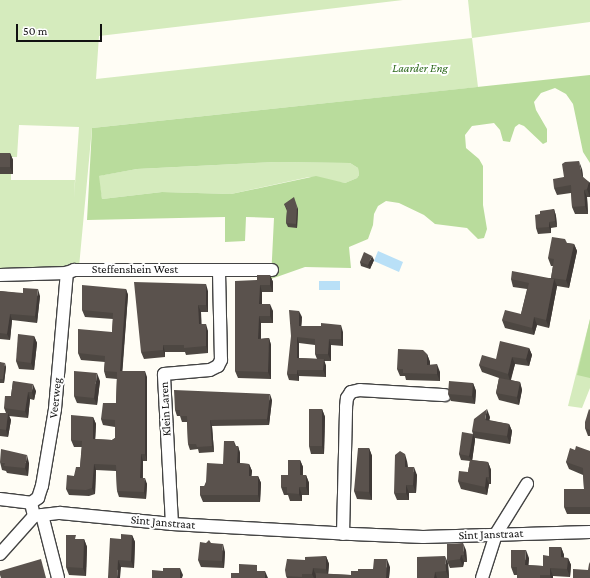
<!DOCTYPE html>
<html>
<head>
<meta charset="utf-8">
<style>
  body { margin:0 }
  #map { position:relative; width:590px; height:578px; overflow:hidden; background:#fffdf5; font-family:"Crimson Pro",serif }
  div>[style] { position:absolute }
  [style*='--x'] { left:calc(var(--x)*1px); top:calc(var(--y)*1px); width:calc(var(--w)*1px); rotate:calc(var(--a)*1deg) }
  .green>* { inset:0; background:#d5ebbd }
  .forest>* { inset:0; background:#b9dc9c }
  .water>* { inset:0; background:#b9e0f7 }
  .roads { filter:drop-shadow(1px 0 #444) drop-shadow(-1px 0 #444) drop-shadow(0 1px #444) drop-shadow(0 -1px #444) }
  .street>* { height:12px; margin:-6px; padding:0 6px; transform-origin:6px; border-radius:6px; background:#fff }
  .wall>* { inset:0; background:#4d4742 }
  .shaded-wall>* { inset:0; background:#3f3936 }
  .building>* { inset:0; background:#5a524d }
  span { translate:-50% -50%; white-space:nowrap; text-align:center; line-height:1.15; -webkit-text-stroke:4px #fff; paint-order:stroke }
  .park-label { font-size:12px; color:#2f6b1f; font-style:italic }
  .street-label { font-size:12px; color:#111 }
  .scale { position:absolute; left:16px; top:24px; width:86px; height:18px; box-sizing:border-box; border:2px solid #111; border-top:0; padding-left:5px; font-size:12px; line-height:14px; white-space:nowrap; color:#111; -webkit-text-stroke:3px #fff; paint-order:stroke }
</style>
</head>
<body>
<div id="map">
  <div class="green">
    <i style="clip-path:polygon(evenodd,0 0,403px 0,99px 36px,96px 79px,472px 38px,468px 0,590px 0,590px 22px,472px 38px,478px 87px,92px 128px,79px 267px,0 272px,0 0,19px 125px,79px 127px,74px 198px,75px 180px,11px 180px,11px 157px,17px 157px,19px 125px)"></i>
    <i style="clip-path:polygon(276px 162px,350px 163px,358px 168px,359px 175px,357px 178px,345px 183px,309px 177px,231px 194px,162px 192px,102px 199px,98px 176px,137px 169px)"></i>
    <i style="clip-path:polygon(590px 319px,590px 388px,582px 408px,568px 406px)"></i>
  </div>
  <div class="forest">
    <i style="clip-path:polygon(evenodd,590px 75px,590px 163px,583px 152px,573px 104px,566px 94px,555px 88px,541px 93px,534px 102px,536px 110px,547px 129px,547px 142px,543px 144px,524px 126px,519px 124px,515px 127px,510px 142px,503px 141px,500px 130px,494px 123px,472px 126px,465px 135px,466px 148px,479px 159px,483px 166px,483px 205px,487px 229px,484px 238px,478px 239px,467px 228px,435px 224px,424px 215px,399px 203px,386px 201px,378px 206px,374px 214px,373px 225px,368px 239px,349px 247px,351px 268px,305px 267px,271px 279px,274px 218px,246px 217px,245px 241px,225px 242px,225px 217px,87px 220px,92px 128px,590px 75px,276px 162px,350px 163px,358px 168px,359px 175px,357px 178px,345px 183px,316px 176px,231px 194px,162px 192px,102px 199px,99px 176px,137px 169px,276px 162px)"></i>
    <i style="clip-path:polygon(590px 319px,590px 378px,577px 375px)"></i>
  </div>
  <div class="water">
    <i style="clip-path:polygon(378px 251px,403px 262px,399px 272px,374px 261px)"></i>
    <i style="clip-path:polygon(319px 281px,340px 281px,340px 290px,319px 290px)"></i>
  </div>
  <div class="roads">
    <div class="street">
      <i style="--x:0;--y:275;--w:67;--a:-1.7"></i>
      <i style="--x:67;--y:273;--w:8;--a:-23"></i>
      <i style="--x:74;--y:270;--w:198;--a:0"></i>
      <i style="--x:0;--y:499;--w:31;--a:7"></i>
      <i style="--x:42;--y:515;--w:65;--a:75.7"></i>
      <i style="--x:34;--y:516;--w:13;--a:-103"></i>
      <i style="--x:31;--y:503;--w:9;--a:-36"></i>
      <i style="--x:38;--y:498;--w:13;--a:-72"></i>
      <i style="--x:42;--y:486;--w:78;--a:-80.4"></i>
      <i style="--x:55;--y:409;--w:137;--a:-85"></i>
      <i style="--x:172;--y:524;--w:150;--a:-93.1"></i>
      <i style="--x:164;--y:374;--w:46;--a:-5"></i>
      <i style="--x:210;--y:370;--w:9;--a:-27"></i>
      <i style="--x:218;--y:366;--w:7;--a:-63"></i>
      <i style="--x:221;--y:360;--w:90;--a:-91.3"></i>
      <i style="--x:343;--y:534;--w:127;--a:-88.6"></i>
      <i style="--x:346;--y:407;--w:9;--a:-84"></i>
      <i style="--x:347;--y:398;--w:7;--a:-56"></i>
      <i style="--x:351;--y:392;--w:9;--a:-13"></i>
      <i style="--x:360;--y:390;--w:85;--a:3.4"></i>
      <i style="--x:0;--y:554;--w:51;--a:-48.2"></i>
      <i style="--x:34;--y:516;--w:26;--a:-7"></i>
      <i style="--x:60;--y:513;--w:113;--a:5.6"></i>
      <i style="--x:172;--y:524;--w:180;--a:3.2"></i>
      <i style="--x:352;--y:534;--w:71;--a:2.4"></i>
      <i style="--x:423;--y:537;--w:167;--a:-1.7"></i>
      <i style="--x:482;--y:578;--w:46;--a:-72.3"></i>
      <i style="--x:496;--y:534;--w:59;--a:-58.2"></i>
    </div>
  </div>
  <div class="wall">
    <i style="clip-path:polygon(0 153px,10px 153px,13px 160px,13px 174px,0 174px)"></i>
    <i style="clip-path:polygon(582px 169px,583px 178px,589px 182px,590px 183px,590px 197px,587px 197px,588px 214px,575px 214px,572px 207px,571px 193px,557px 195px,554px 188px,564px 177px)"></i>
    <i style="clip-path:polygon(284px 204px,298px 209px,297px 228px,288px 227px,286px 223px,287px 211px)"></i>
    <i style="clip-path:polygon(554px 209px,556px 216px,557px 227px,551px 228px,551px 233px,538px 234px,536px 228px,540px 214px)"></i>
    <i style="clip-path:polygon(567px 243px,574px 244px,577px 251px,569px 288px,557px 286px,549px 328px,537px 325px,534px 335px,505px 328px,502px 320px,521px 314px,527px 289px,513px 287px,511px 279px,551px 278px,553px 266px,551px 266px,548px 258px)"></i>
    <i style="clip-path:polygon(374px 260px,370px 269px,361px 266px,360px 262px)"></i>
    <i style="clip-path:polygon(270px 275px,273px 282px,273px 292px,262px 292px,262px 304px,273px 311px,273px 323px,261px 323px,261px 339px,269px 338px,271px 345px,271px 379px,238px 378px,235px 371px,257px 280px)"></i>
    <i style="clip-path:polygon(126px 289px,128px 295px,122px 371px,147px 377px,147px 461px,143px 461px,143px 478px,147px 484px,146px 499px,119px 497px,117px 491px,116px 471px,96px 470px,95px 494px,89px 496px,69px 495px,66px 489px,74px 476px,80px 467px,82px 447px,74px 447px,71px 440px,93px 417px,96px 424px,95px 439px,112px 440px,115px 438px,115px 427px,103px 425px,101px 419px,116px 403px,117px 379px,106px 378px,104px 371px,105px 362px,81px 360px,78px 353px,112px 332px,113px 319px,85px 317px,82px 310px)"></i>
    <i style="clip-path:polygon(0 291px,40px 296px,37px 323px,12px 320px,10px 340px,0 339px)"></i>
    <i style="clip-path:polygon(208px 291px,208px 312px,201px 312px,201px 324px,208px 331px,208px 353px,186px 355px,185px 352px,165px 352px,165px 357px,144px 359px,141px 352px)"></i>
    <i style="clip-path:polygon(evenodd,302px 317px,301px 326px,343px 332px,343px 346px,331px 345px,331px 361px,324px 361px,326px 366px,326px 377px,299px 376px,299px 381px,289px 380px,287px 374px,302px 317px,299px 343px,315px 345px,315px 354px,317px 359px,299px 358px,299px 343px)"></i>
    <i style="clip-path:polygon(34px 336px,37px 343px,34px 370px,19px 369px,16px 361px)"></i>
    <i style="clip-path:polygon(529px 348px,532px 355px,529px 366px,515px 364px,511px 380px,520px 382px,522px 390px,519px 405px,499px 400px,496px 393px,499px 378px,482px 372px,479px 365px)"></i>
    <i style="clip-path:polygon(427px 354px,430px 362px,430px 365px,440px 372px,440px 381px,406px 380px,405px 376px,400px 376px,397px 369px)"></i>
    <i style="clip-path:polygon(0 362px,6px 367px,4px 383px,0 383px)"></i>
    <i style="clip-path:polygon(13px 381px,36px 391px,34px 400px,30px 399px,28px 418px,9px 416px,11px 420px,8px 437px,0 436px,0 413px,6px 413px,4px 408px,11px 396px)"></i>
    <i style="clip-path:polygon(100px 381px,97px 405px,77px 403px,74px 396px)"></i>
    <i style="clip-path:polygon(473px 383px,476px 391px,475px 404px,451px 401px,448px 394px)"></i>
    <i style="clip-path:polygon(272px 400px,269px 425px,212px 426px,214px 452px,199px 453px,198px 449px,190px 450px,188px 444px,187px 422px,182px 422px,180px 416px,177px 416px,175px 410px)"></i>
    <i style="clip-path:polygon(322px 409px,325px 417px,324px 454px,311px 454px,309px 446px)"></i>
    <i style="clip-path:polygon(590px 410px,590px 436px,588px 436px,585px 428px)"></i>
    <i style="clip-path:polygon(490px 417px,489px 420px,509px 424px,512px 431px,510px 444px,475px 438px,475px 440px,472px 460px,488px 462px,491px 470px,491px 484px,489px 484px,487px 495px,461px 489px,458px 481px,468px 472px,470px 461px,461px 460px,459px 454px,473px 434px,472px 431px)"></i>
    <i style="clip-path:polygon(234px 441px,236px 446px,238px 446px,240px 453px,240px 463px,249px 464px,252px 471px,251px 476px,258px 476px,261px 483px,260px 502px,203px 502px,200px 495px,206px 482px,223px 464px)"></i>
    <i style="clip-path:polygon(369px 448px,372px 456px,372px 500px,357px 499px,354px 491px)"></i>
    <i style="clip-path:polygon(575px 450px,590px 451px,590px 514px,567px 514px,564px 507px,584px 489px,583px 475px,569px 469px,566px 462px)"></i>
    <i style="clip-path:polygon(300px 460px,303px 467px,303px 475px,306px 475px,309px 483px,309px 495px,302px 495px,302px 501px,290px 501px,288px 495px,284px 495px,281px 487px,288px 475px)"></i>
    <i style="clip-path:polygon(407px 461px,408px 467px,417px 475px,416px 493px,409px 493px,409px 500px,397px 500px,394px 493px)"></i>
    <i style="clip-path:polygon(0 462px,29px 463px,28px 476px,7px 473px,6px 471px,2px 470px)"></i>
    <i style="clip-path:polygon(132px 535px,135px 542px,134px 568px,121px 567px,108px 578px,121px 539px)"></i>
    <i style="clip-path:polygon(77px 539px,84px 539px,87px 547px,86px 576px,69px 575px,66px 567px)"></i>
    <i style="clip-path:polygon(211px 543px,225px 552px,224px 568px,201px 567px,198px 560px)"></i>
    <i style="clip-path:polygon(561px 547px,564px 555px,564px 558px,568px 558px,571px 565px,570px 577px,553px 576px,553px 578px,517px 578px,517px 575px,514px 575px,511px 567px,529px 558px,528px 565px,543px 566px,549px 556px)"></i>
    <i style="clip-path:polygon(466px 550px,467px 562px,464px 562px,463px 567px,450px 568px,447px 561px)"></i>
    <i style="clip-path:polygon(326px 556px,329px 564px,328px 574px,351px 575px,358px 571px,390px 567px,389px 578px,287px 578px,286px 576px,305px 560px)"></i>
    <i style="clip-path:polygon(448px 563px,449px 578px,417px 578px)"></i>
  </div>
  <div class="shaded-wall">
    <i style="clip-path:polygon(10px 153px,13px 160px,13px 174px,10px 167px)"></i>
    <i style="clip-path:polygon(579px 161px,582px 169px,584px 184px,582px 176px)"></i>
    <i style="clip-path:polygon(589px 182px,590px 183px,590px 197px,587px 189px)"></i>
    <i style="clip-path:polygon(584px 190px,587px 197px,588px 214px,585px 206px)"></i>
    <i style="clip-path:polygon(297px 206px,298px 209px,297px 228px,296px 224px)"></i>
    <i style="clip-path:polygon(554px 209px,556px 216px,557px 227px,555px 221px)"></i>
    <i style="clip-path:polygon(549px 222px,551px 228px,551px 233px,549px 227px)"></i>
    <i style="clip-path:polygon(574px 244px,577px 251px,569px 288px,566px 280px)"></i>
    <i style="clip-path:polygon(372px 256px,374px 260px,370px 269px,368px 265px)"></i>
    <i style="clip-path:polygon(270px 275px,273px 282px,273px 292px,270px 285px)"></i>
    <i style="clip-path:polygon(554px 279px,557px 286px,549px 328px,546px 320px)"></i>
    <i style="clip-path:polygon(206px 284px,208px 291px,208px 312px,206px 305px)"></i>
    <i style="clip-path:polygon(260px 285px,262px 292px,262px 311px,259px 304px)"></i>
    <i style="clip-path:polygon(38px 289px,40px 296px,37px 323px,35px 316px)"></i>
    <i style="clip-path:polygon(126px 289px,128px 295px,122px 377px,120px 371px)"></i>
    <i style="clip-path:polygon(270px 304px,273px 311px,273px 323px,270px 316px)"></i>
    <i style="clip-path:polygon(198px 305px,201px 312px,202px 331px,199px 324px)"></i>
    <i style="clip-path:polygon(299px 311px,302px 317px,301px 332px,299px 326px)"></i>
    <i style="clip-path:polygon(10px 314px,12px 320px,10px 340px,7px 334px)"></i>
    <i style="clip-path:polygon(259px 316px,261px 323px,261px 346px,258px 339px)"></i>
    <i style="clip-path:polygon(534px 317px,537px 325px,534px 335px,532px 328px)"></i>
    <i style="clip-path:polygon(206px 324px,208px 331px,208px 353px,206px 346px)"></i>
    <i style="clip-path:polygon(341px 325px,343px 332px,343px 346px,341px 339px)"></i>
    <i style="clip-path:polygon(34px 336px,37px 343px,34px 370px,31px 363px)"></i>
    <i style="clip-path:polygon(297px 337px,299px 343px,299px 365px,297px 358px)"></i>
    <i style="clip-path:polygon(269px 338px,271px 345px,271px 379px,268px 372px)"></i>
    <i style="clip-path:polygon(329px 339px,331px 345px,331px 361px,328px 354px)"></i>
    <i style="clip-path:polygon(163px 345px,165px 352px,165px 357px,163px 350px)"></i>
    <i style="clip-path:polygon(529px 348px,532px 355px,529px 366px,526px 359px)"></i>
    <i style="clip-path:polygon(427px 354px,430px 362px,430px 372px,427px 365px)"></i>
    <i style="clip-path:polygon(512px 357px,515px 364px,510px 381px,508px 374px)"></i>
    <i style="clip-path:polygon(324px 359px,326px 366px,326px 377px,323px 370px)"></i>
    <i style="clip-path:polygon(5px 363px,6px 367px,4px 383px,3px 379px)"></i>
    <i style="clip-path:polygon(437px 364px,440px 372px,440px 381px,437px 374px)"></i>
    <i style="clip-path:polygon(297px 370px,299px 376px,299px 381px,297px 374px)"></i>
    <i style="clip-path:polygon(145px 371px,147px 377px,147px 461px,145px 454px)"></i>
    <i style="clip-path:polygon(97px 373px,100px 381px,97px 405px,94px 398px)"></i>
    <i style="clip-path:polygon(520px 382px,522px 390px,519px 405px,517px 397px)"></i>
    <i style="clip-path:polygon(473px 383px,476px 391px,475px 404px,472px 396px)"></i>
    <i style="clip-path:polygon(33px 384px,36px 391px,34px 400px,32px 392px)"></i>
    <i style="clip-path:polygon(28px 392px,30px 399px,28px 418px,25px 411px)"></i>
    <i style="clip-path:polygon(270px 394px,272px 400px,269px 425px,267px 419px)"></i>
    <i style="clip-path:polygon(322px 409px,325px 417px,324px 454px,322px 446px)"></i>
    <i style="clip-path:polygon(487px 409px,490px 417px,488px 427px,485px 420px)"></i>
    <i style="clip-path:polygon(8px 413px,11px 420px,8px 437px,6px 430px)"></i>
    <i style="clip-path:polygon(93px 417px,96px 424px,95px 445px,93px 439px)"></i>
    <i style="clip-path:polygon(210px 420px,212px 426px,214px 452px,212px 446px)"></i>
    <i style="clip-path:polygon(509px 424px,512px 431px,510px 444px,507px 436px)"></i>
    <i style="clip-path:polygon(473px 434px,475px 440px,472px 462px,469px 456px)"></i>
    <i style="clip-path:polygon(238px 446px,240px 453px,240px 470px,237px 463px)"></i>
    <i style="clip-path:polygon(369px 448px,372px 456px,372px 500px,369px 492px)"></i>
    <i style="clip-path:polygon(141px 454px,143px 461px,142px 484px,140px 478px)"></i>
    <i style="clip-path:polygon(405px 454px,407px 461px,408px 475px,405px 467px)"></i>
    <i style="clip-path:polygon(27px 455px,29px 463px,28px 476px,25px 468px)"></i>
    <i style="clip-path:polygon(300px 460px,303px 467px,302px 483px,300px 475px)"></i>
    <i style="clip-path:polygon(488px 462px,491px 470px,491px 484px,489px 477px)"></i>
    <i style="clip-path:polygon(94px 464px,96px 470px,95px 494px,92px 488px)"></i>
    <i style="clip-path:polygon(249px 464px,252px 471px,251px 483px,249px 476px)"></i>
    <i style="clip-path:polygon(414px 467px,417px 475px,416px 493px,413px 485px)"></i>
    <i style="clip-path:polygon(306px 475px,309px 483px,309px 495px,306px 487px)"></i>
    <i style="clip-path:polygon(258px 476px,261px 483px,260px 502px,258px 495px)"></i>
    <i style="clip-path:polygon(486px 477px,489px 484px,487px 495px,485px 487px)"></i>
    <i style="clip-path:polygon(145px 478px,147px 484px,146px 499px,144px 492px)"></i>
    <i style="clip-path:polygon(406px 485px,409px 493px,409px 500px,406px 493px)"></i>
    <i style="clip-path:polygon(299px 487px,302px 495px,302px 501px,299px 494px)"></i>
    <i style="clip-path:polygon(132px 535px,135px 542px,134px 568px,131px 561px)"></i>
    <i style="clip-path:polygon(84px 539px,87px 547px,86px 576px,83px 568px)"></i>
    <i style="clip-path:polygon(463px 543px,466px 550px,467px 562px,464px 555px)"></i>
    <i style="clip-path:polygon(223px 544px,225px 552px,224px 568px,222px 561px)"></i>
    <i style="clip-path:polygon(561px 547px,564px 555px,563px 565px,561px 557px)"></i>
    <i style="clip-path:polygon(526px 550px,529px 558px,528px 573px,525px 565px)"></i>
    <i style="clip-path:polygon(461px 555px,464px 562px,463px 567px,460px 559px)"></i>
    <i style="clip-path:polygon(326px 556px,329px 564px,328px 576px,326px 569px)"></i>
    <i style="clip-path:polygon(445px 556px,448px 563px,449px 578px,446px 571px)"></i>
    <i style="clip-path:polygon(568px 558px,571px 565px,570px 577px,567px 569px)"></i>
    <i style="clip-path:polygon(387px 559px,390px 567px,389px 578px,386px 578px)"></i>
    <i style="clip-path:polygon(118px 560px,121px 567px,120px 578px,117px 578px)"></i>
    <i style="clip-path:polygon(180px 568px,183px 575px,182px 578px,180px 578px)"></i>
    <i style="clip-path:polygon(313px 568px,316px 576px,316px 578px,314px 578px,312px 574px)"></i>
    <i style="clip-path:polygon(550px 568px,553px 576px,553px 578px,551px 578px,550px 575px)"></i>
    <i style="clip-path:polygon(265px 571px,268px 578px,265px 578px)"></i>
    <i style="clip-path:polygon(435px 572px,437px 578px,434px 578px)"></i>
  </div>
  <div class="building">
    <i style="clip-path:polygon(0 153px,10px 153px,10px 167px,0 167px)"></i>
    <i style="clip-path:polygon(579px 161px,582px 176px,589px 182px,587px 189px,584px 190px,585px 206px,572px 207px,571px 185px,554px 188px,553px 179px,564px 177px,562px 164px,565px 162px)"></i>
    <i style="clip-path:polygon(294px 197px,297px 206px,296px 224px,286px 223px,287px 209px,284px 204px)"></i>
    <i style="clip-path:polygon(554px 209px,555px 221px,549px 222px,549px 227px,536px 228px,535px 215px,540px 214px,540px 211px)"></i>
    <i style="clip-path:polygon(552px 237px,565px 239px,567px 243px,574px 244px,566px 280px,551px 278px,554px 259px,548px 258px)"></i>
    <i style="clip-path:polygon(364px 252px,372px 256px,368px 265px,360px 262px)"></i>
    <i style="clip-path:polygon(512px 271px,554px 279px,546px 320px,534px 317px,532px 328px,502px 320px,505px 310px,521px 314px,529px 283px,511px 279px)"></i>
    <i style="clip-path:polygon(257px 275px,270px 275px,270px 285px,260px 285px,259px 304px,270px 304px,270px 316px,259px 316px,258px 339px,269px 338px,268px 372px,235px 371px,235px 281px,257px 280px)"></i>
    <i style="clip-path:polygon(134px 282px,206px 284px,206px 305px,198px 305px,199px 324px,206px 324px,206px 346px,184px 348px,184px 345px,163px 345px,163px 350px,141px 352px)"></i>
    <i style="clip-path:polygon(82px 285px,126px 289px,120px 371px,145px 371px,145px 454px,141px 454px,140px 478px,145px 478px,144px 492px,117px 491px,116px 465px,94px 464px,92px 488px,86px 490px,66px 489px,67px 475px,74px 476px,76px 467px,80px 467px,82px 441px,71px 440px,71px 415px,93px 417px,93px 439px,112px 440px,115px 438px,115px 420px,101px 419px,103px 403px,116px 403px,117px 372px,104px 371px,105px 356px,78px 353px,78px 329px,112px 332px,113px 313px,82px 310px)"></i>
    <i style="clip-path:polygon(23px 288px,38px 289px,35px 316px,10px 314px,7px 334px,0 333px,0 291px,23px 293px)"></i>
    <i style="clip-path:polygon(289px 310px,299px 311px,299px 326px,321px 326px,321px 323px,341px 325px,341px 339px,329px 339px,328px 354px,315px 354px,315px 339px,297px 337px,297px 358px,324px 359px,323px 370px,297px 370px,297px 374px,287px 374px,291px 336px)"></i>
    <i style="clip-path:polygon(18px 334px,34px 336px,31px 363px,16px 361px)"></i>
    <i style="clip-path:polygon(500px 341px,529px 348px,526px 359px,512px 357px,508px 374px,479px 365px,482px 355px,496px 359px)"></i>
    <i style="clip-path:polygon(398px 349px,423px 350px,427px 354px,427px 365px,437px 364px,437px 374px,403px 373px,403px 369px,397px 369px)"></i>
    <i style="clip-path:polygon(0 362px,5px 363px,3px 379px,0 379px)"></i>
    <i style="clip-path:polygon(74px 371px,97px 373px,94px 398px,74px 396px)"></i>
    <i style="clip-path:polygon(499px 378px,520px 382px,517px 397px,496px 393px)"></i>
    <i style="clip-path:polygon(13px 381px,33px 384px,32px 392px,28px 392px,25px 411px,4px 408px,5px 396px,11px 396px)"></i>
    <i style="clip-path:polygon(449px 381px,473px 383px,472px 396px,448px 394px)"></i>
    <i style="clip-path:polygon(174px 390px,270px 394px,267px 419px,210px 420px,212px 446px,197px 447px,196px 444px,188px 444px,187px 416px,180px 416px,180px 410px,175px 410px)"></i>
    <i style="clip-path:polygon(309px 409px,322px 409px,322px 446px,309px 446px)"></i>
    <i style="clip-path:polygon(487px 409px,485px 420px,509px 424px,507px 436px,472px 431px,474px 419px)"></i>
    <i style="clip-path:polygon(589px 409px,590px 410px,590px 430px,585px 428px,585px 422px)"></i>
    <i style="clip-path:polygon(0 413px,8px 413px,6px 430px,0 429px)"></i>
    <i style="clip-path:polygon(462px 432px,473px 434px,469px 456px,459px 454px)"></i>
    <i style="clip-path:polygon(224px 441px,234px 441px,234px 446px,238px 446px,237px 463px,249px 464px,249px 476px,258px 476px,258px 495px,200px 495px,200px 486px,205px 486px,206px 482px,207px 463px,223px 464px)"></i>
    <i style="clip-path:polygon(576px 446px,590px 451px,590px 507px,564px 507px,564px 489px,584px 489px,583px 468px,566px 462px,570px 448px,575px 450px)"></i>
    <i style="clip-path:polygon(358px 448px,369px 448px,369px 492px,354px 491px)"></i>
    <i style="clip-path:polygon(1px 449px,27px 455px,25px 468px,4px 466px,5px 463px,0 462px)"></i>
    <i style="clip-path:polygon(400px 451px,405px 454px,405px 467px,414px 467px,413px 485px,406px 485px,406px 493px,394px 493px,395px 455px)"></i>
    <i style="clip-path:polygon(288px 460px,300px 460px,300px 475px,306px 475px,306px 487px,299px 487px,299px 494px,287px 493px,287px 487px,281px 487px,281px 475px,288px 475px)"></i>
    <i style="clip-path:polygon(470px 460px,488px 462px,489px 477px,486px 477px,485px 487px,458px 481px,459px 471px,468px 472px)"></i>
    <i style="clip-path:polygon(121px 534px,132px 535px,131px 561px,118px 560px,117px 578px,108px 578px,110px 538px,121px 539px)"></i>
    <i style="clip-path:polygon(66px 535px,76px 535px,75px 539px,84px 539px,83px 568px,66px 567px)"></i>
    <i style="clip-path:polygon(209px 540px,211px 543px,223px 544px,222px 561px,198px 560px,200px 542px,206px 543px)"></i>
    <i style="clip-path:polygon(463px 543px,464px 555px,461px 555px,460px 559px,447px 561px,447px 544px)"></i>
    <i style="clip-path:polygon(549px 547px,561px 547px,561px 557px,568px 558px,567px 569px,550px 568px,550px 575px,540px 575px,540px 578px,517px 578px,517px 567px,511px 567px,511px 550px,526px 550px,525px 565px,543px 566px,543px 555px,549px 556px)"></i>
    <i style="clip-path:polygon(326px 556px,326px 569px,313px 568px,312px 574px,302px 574px,302px 577px,286px 576px,285px 570px,287px 559px,305px 560px,305px 557px)"></i>
    <i style="clip-path:polygon(445px 556px,446px 571px,435px 572px,434px 578px,417px 578px,417px 557px)"></i>
    <i style="clip-path:polygon(41px 559px,46px 578px,1px 578px,0 575px,0 571px)"></i>
    <i style="clip-path:polygon(374px 559px,387px 559px,386px 578px,316px 578px,316px 573px,351px 575px,351px 571px,358px 571px,358px 569px,373px 569px)"></i>
    <i style="clip-path:polygon(590px 562px,590px 578px,573px 578px,573px 569px,588px 570px,589px 564px)"></i>
    <i style="clip-path:polygon(239px 564px,257px 565px,257px 571px,265px 571px,265px 578px,231px 578px,231px 573px,239px 573px)"></i>
    <i style="clip-path:polygon(163px 568px,180px 568px,180px 578px,152px 578px,152px 570px,163px 571px)"></i>
  </div>
  <div class="park-label">
    <span style="left:420px;top:69px">Laarder Eng</span>
  </div>
  <div class="street-label">
    <span style="left:135px;top:270px">Steffenshein West</span>
    <span style="left:56px;top:398px;rotate:-84deg">Veerweg</span>
    <span style="left:166px;top:409px;rotate:-93deg">Klein Laren</span>
    <span style="left:163px;top:523px;rotate:5deg">Sint Janstraat</span>
    <span style="left:491px;top:535px;rotate:-2deg">Sint Janstraat</span>
  </div>
  <div class="scale">50 m</div>
</div>
</body>
</html>
